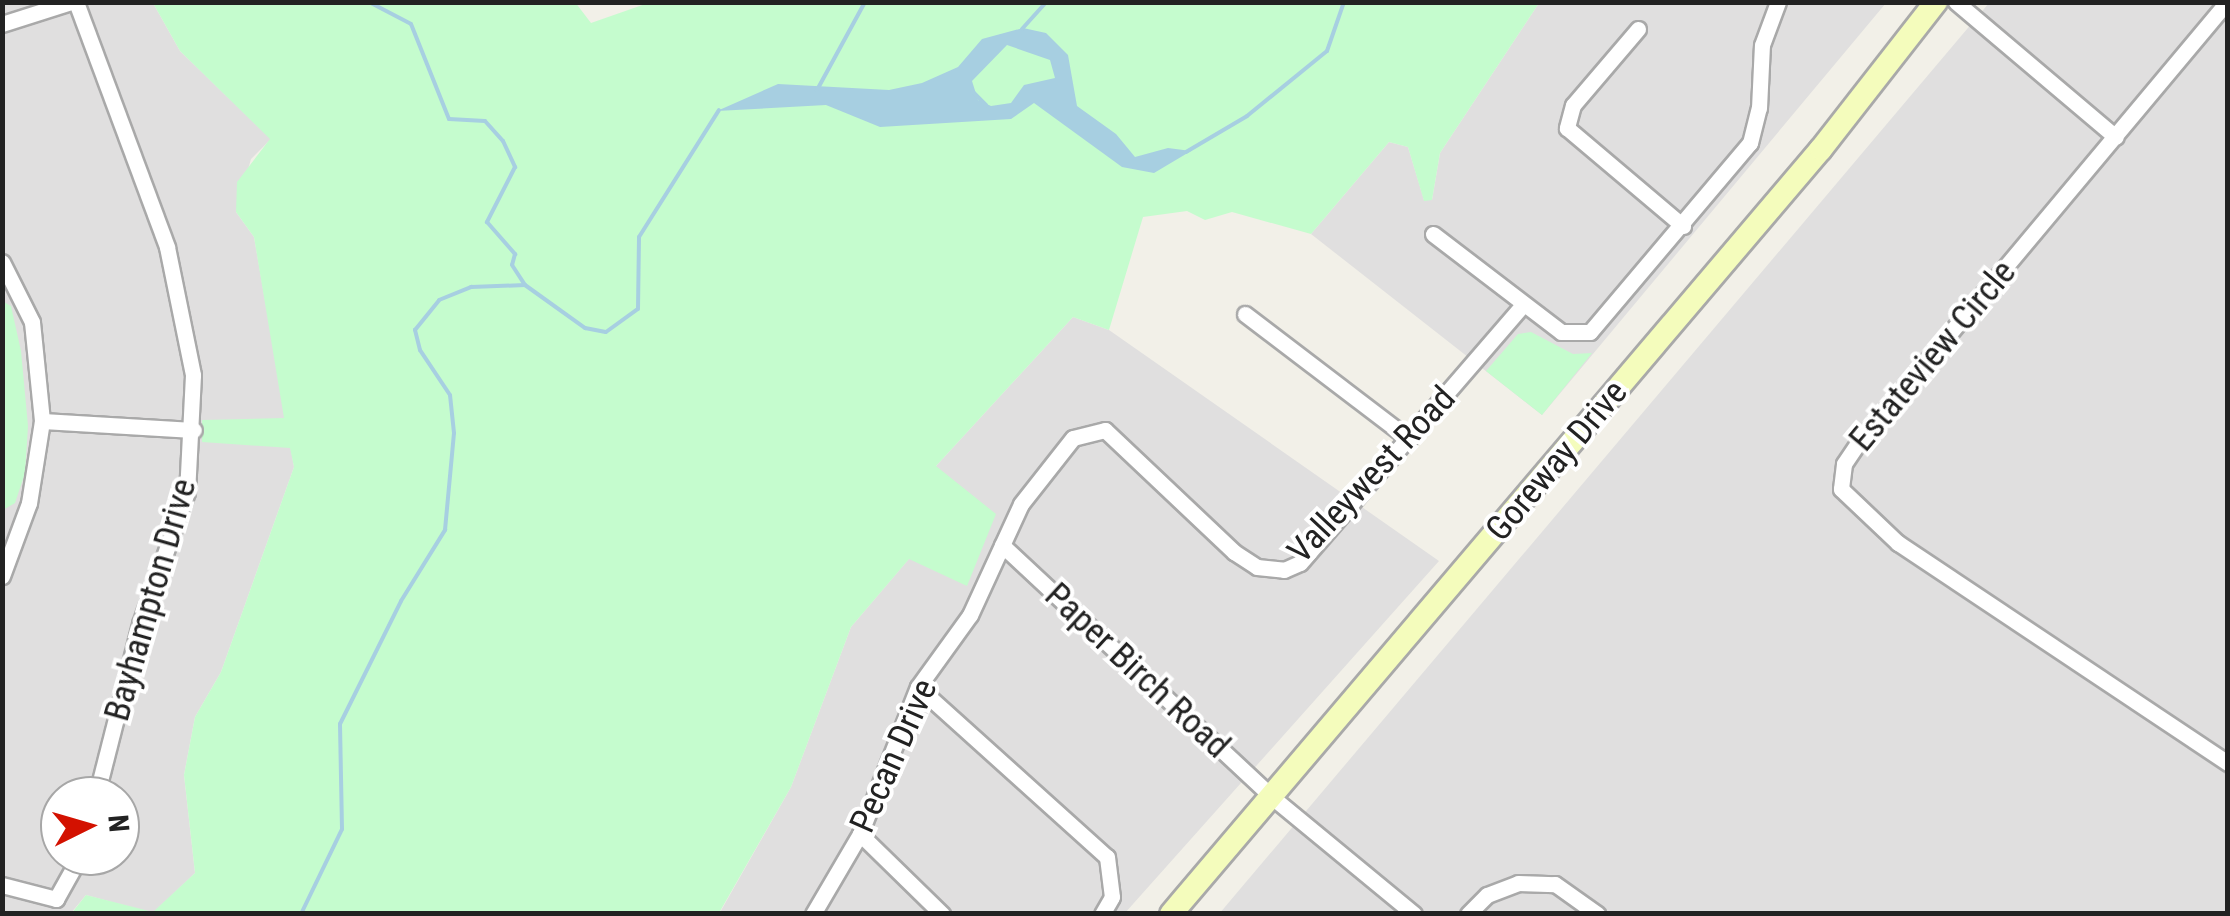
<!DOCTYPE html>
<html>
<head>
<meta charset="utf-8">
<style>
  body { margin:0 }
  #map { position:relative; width:2230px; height:916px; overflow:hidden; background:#f2f0e8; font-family:"Roboto Condensed",sans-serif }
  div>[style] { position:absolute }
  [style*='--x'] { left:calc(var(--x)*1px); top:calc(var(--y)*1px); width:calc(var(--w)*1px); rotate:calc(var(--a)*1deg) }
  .residential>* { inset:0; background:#e0dfdf }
  .park>* { inset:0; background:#c5fcce }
  .water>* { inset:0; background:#a7cfe1 }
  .stream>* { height:4px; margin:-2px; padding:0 2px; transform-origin:2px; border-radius:2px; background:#a7cfe1 }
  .roads { filter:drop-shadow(2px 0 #a9a9a9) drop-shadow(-2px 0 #a9a9a9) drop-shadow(0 2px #a9a9a9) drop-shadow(0 -2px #a9a9a9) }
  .street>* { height:15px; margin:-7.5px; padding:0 7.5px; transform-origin:7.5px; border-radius:7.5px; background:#fff }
  .secondary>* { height:22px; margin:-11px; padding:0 11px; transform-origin:11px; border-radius:11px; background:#f4fcbc }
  span { translate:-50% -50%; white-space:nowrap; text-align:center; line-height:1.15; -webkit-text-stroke:8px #fff; paint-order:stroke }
  .street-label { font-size:35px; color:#222 }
  .frame { position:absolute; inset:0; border:5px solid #222; pointer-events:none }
  .north { position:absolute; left:40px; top:776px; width:100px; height:100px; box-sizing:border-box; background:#fff; border:2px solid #a7a7a7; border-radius:50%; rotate:85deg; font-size:28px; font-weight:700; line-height:40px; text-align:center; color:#222 }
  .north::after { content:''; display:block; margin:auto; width:35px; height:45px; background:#d31100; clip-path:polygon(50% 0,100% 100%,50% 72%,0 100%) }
</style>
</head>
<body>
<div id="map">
  <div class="residential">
    <i style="clip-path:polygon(evenodd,2px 3px,153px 3px,180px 51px,271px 139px,251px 159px,236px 212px,254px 237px,294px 467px,221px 672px,195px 717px,184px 775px,195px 873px,153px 913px,86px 895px,71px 913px,3px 913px,2px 3px,60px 796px,120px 796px,120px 856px,60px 856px,60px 796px)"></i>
    <i style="clip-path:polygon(1539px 3px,1886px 3px,1542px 415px,1311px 234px,1389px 142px,1408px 147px,1424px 200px,1432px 200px,1440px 153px)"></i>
    <i style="clip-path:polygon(1989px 3px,2227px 3px,2227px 913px,1219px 914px)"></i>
    <i style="clip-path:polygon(1073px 317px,1109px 330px,1439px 561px,1125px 913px,719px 914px,791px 787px,851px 627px,908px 560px,936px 466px)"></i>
  </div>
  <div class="park">
    <i style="clip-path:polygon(575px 2px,591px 23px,651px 2px,1539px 3px,1440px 153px,1432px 200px,1424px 201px,1408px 147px,1389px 142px,1311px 234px,1232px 212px,1205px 220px,1187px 211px,1143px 217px,1109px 330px,1073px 317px,936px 466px,996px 514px,967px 586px,909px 559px,851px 627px,791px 787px,719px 913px,71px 914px,86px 895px,153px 912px,195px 873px,184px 775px,195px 717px,221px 672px,294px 467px,290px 448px,202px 442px,202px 420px,284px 418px,254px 237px,236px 212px,237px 182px,270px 139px,180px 51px,153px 3px)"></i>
    <i style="clip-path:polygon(2px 301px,11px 306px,21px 351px,28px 426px,25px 473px,15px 503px,3px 510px)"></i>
    <i style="clip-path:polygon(1531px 332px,1573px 354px,1592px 353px,1542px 415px,1486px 371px,1518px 334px)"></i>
  </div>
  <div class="water">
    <i style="clip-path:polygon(evenodd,1023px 28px,1046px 33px,1068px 55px,1077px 106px,1116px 134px,1135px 157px,1168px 148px,1191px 151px,1154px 173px,1122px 167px,1034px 103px,1011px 119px,880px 127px,826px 105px,717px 111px,778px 84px,889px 90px,922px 83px,958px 67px,982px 39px,1023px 28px,1007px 45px,1050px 60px,1055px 78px,1024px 85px,1011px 103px,991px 106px,978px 100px,972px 81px,1007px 45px)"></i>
  </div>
  <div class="stream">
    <i style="--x:369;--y:2;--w:47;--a:27.6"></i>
    <i style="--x:411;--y:24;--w:102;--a:68.2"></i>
    <i style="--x:449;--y:119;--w:36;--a:3"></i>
    <i style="--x:485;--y:121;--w:27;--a:48"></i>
    <i style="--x:503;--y:141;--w:29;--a:65"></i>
    <i style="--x:515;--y:167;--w:62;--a:117"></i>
    <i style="--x:487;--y:222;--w:43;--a:48.8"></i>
    <i style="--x:515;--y:254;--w:11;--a:105"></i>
    <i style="--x:512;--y:265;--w:24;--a:57"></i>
    <i style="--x:525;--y:285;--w:74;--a:35.6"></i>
    <i style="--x:585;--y:328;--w:21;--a:11"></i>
    <i style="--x:606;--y:332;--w:39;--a:-36"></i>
    <i style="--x:638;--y:309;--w:72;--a:-89.2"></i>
    <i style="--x:639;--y:237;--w:150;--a:-57.8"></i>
    <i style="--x:1022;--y:29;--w:36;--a:-48"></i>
    <i style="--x:817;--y:90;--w:100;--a:-61.4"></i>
    <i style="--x:972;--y:91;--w:20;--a:45"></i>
    <i style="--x:1186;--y:152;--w:71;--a:-30.5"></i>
    <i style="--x:1247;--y:116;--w:103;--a:-39.1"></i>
    <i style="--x:1327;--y:51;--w:52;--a:-70.9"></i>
    <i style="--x:301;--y:914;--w:94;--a:-64.2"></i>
    <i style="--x:342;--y:829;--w:105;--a:-91.1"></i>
    <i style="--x:340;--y:724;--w:137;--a:-63.6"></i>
    <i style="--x:401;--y:601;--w:84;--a:-58.2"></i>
    <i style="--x:445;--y:530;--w:97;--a:-84.7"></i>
    <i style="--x:454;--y:433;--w:38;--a:-96"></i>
    <i style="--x:450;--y:395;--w:54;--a:-123.7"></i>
    <i style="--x:420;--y:350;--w:21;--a:-104"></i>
    <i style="--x:415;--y:330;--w:38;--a:-51"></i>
    <i style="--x:439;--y:300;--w:35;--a:-22"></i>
    <i style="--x:471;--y:287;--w:54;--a:-2.1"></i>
  </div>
  <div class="roads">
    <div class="street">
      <i style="--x:76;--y:2;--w:261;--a:69.6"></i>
      <i style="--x:167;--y:247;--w:131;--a:78.5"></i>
      <i style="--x:193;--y:375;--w:117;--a:92.9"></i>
      <i style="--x:187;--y:492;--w:140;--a:109.6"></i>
      <i style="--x:140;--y:624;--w:178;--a:104.3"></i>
      <i style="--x:1956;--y:2;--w:209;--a:40.2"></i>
      <i style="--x:2227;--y:2;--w:575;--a:129.92"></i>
      <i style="--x:1858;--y:443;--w:25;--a:124"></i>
      <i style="--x:1844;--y:464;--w:25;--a:97"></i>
      <i style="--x:1841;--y:489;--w:79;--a:43.5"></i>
      <i style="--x:1898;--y:543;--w:397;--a:33.7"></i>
      <i style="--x:2;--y:24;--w:72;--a:-17.7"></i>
      <i style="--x:1638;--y:29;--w:100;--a:130.5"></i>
      <i style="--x:1573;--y:105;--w:24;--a:105"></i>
      <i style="--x:1567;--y:128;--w:152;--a:40.2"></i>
      <i style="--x:1433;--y:234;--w:161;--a:37.4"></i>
      <i style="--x:1561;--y:332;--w:29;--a:0"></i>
      <i style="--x:1590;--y:332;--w:248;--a:-49.8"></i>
      <i style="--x:1750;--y:143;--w:36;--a:-76"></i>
      <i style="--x:1759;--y:108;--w:63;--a:-87.3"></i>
      <i style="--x:1762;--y:45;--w:46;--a:-69.6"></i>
      <i style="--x:2;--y:262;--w:67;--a:63.4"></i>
      <i style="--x:32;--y:322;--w:100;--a:84.2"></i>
      <i style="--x:42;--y:421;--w:83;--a:99"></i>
      <i style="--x:29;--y:503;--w:78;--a:110.3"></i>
      <i style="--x:1245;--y:314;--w:206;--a:37.3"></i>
      <i style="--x:42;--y:421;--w:152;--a:3.4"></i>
      <i style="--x:1002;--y:545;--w:369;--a:43"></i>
      <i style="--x:1272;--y:797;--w:184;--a:39.5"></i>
      <i style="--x:918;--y:687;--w:254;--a:42"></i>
      <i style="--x:1107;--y:857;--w:40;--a:82.9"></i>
      <i style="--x:1112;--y:897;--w:20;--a:120"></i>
      <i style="--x:860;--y:834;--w:115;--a:44.3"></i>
      <i style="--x:2;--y:885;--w:56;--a:14.5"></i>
      <i style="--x:56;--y:899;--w:49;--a:-60.8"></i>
      <i style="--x:813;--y:914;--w:93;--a:-59.6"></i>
      <i style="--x:860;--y:834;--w:158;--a:-68.5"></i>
      <i style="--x:918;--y:687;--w:89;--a:-54.2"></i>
      <i style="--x:970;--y:615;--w:122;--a:-65.3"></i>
      <i style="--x:1021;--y:504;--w:84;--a:-51.8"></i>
      <i style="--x:1073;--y:438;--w:33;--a:-14"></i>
      <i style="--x:1105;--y:430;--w:178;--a:43.4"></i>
      <i style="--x:1234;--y:552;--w:27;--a:33"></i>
      <i style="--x:1257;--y:567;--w:27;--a:6"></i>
      <i style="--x:1284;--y:570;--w:17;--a:-24"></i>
      <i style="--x:1300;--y:563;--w:340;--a:-49.2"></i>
      <i style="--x:1468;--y:914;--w:27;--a:-45"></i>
      <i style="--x:1487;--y:895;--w:33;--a:-21"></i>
      <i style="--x:1518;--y:883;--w:37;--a:2"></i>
      <i style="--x:1555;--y:884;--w:52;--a:35.5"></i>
    </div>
    <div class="secondary">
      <i style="--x:1171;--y:914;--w:1004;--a:-49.65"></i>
      <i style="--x:1821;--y:149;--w:187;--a:-52"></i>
    </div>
  </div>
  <div class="street-label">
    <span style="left:1933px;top:356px;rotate:-50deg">Estateview Circle</span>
    <span style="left:1557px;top:461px;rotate:-50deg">Goreway Drive</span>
    <span style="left:1372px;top:475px;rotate:-47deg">Valleywest Road</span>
    <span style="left:151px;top:600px;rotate:-74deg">Bayhampton Drive</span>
    <span style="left:1137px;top:671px;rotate:43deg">Paper Birch Road</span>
    <span style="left:894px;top:756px;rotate:-66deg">Pecan Drive</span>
  </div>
  <div class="frame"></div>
  <div class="north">N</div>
</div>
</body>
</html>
